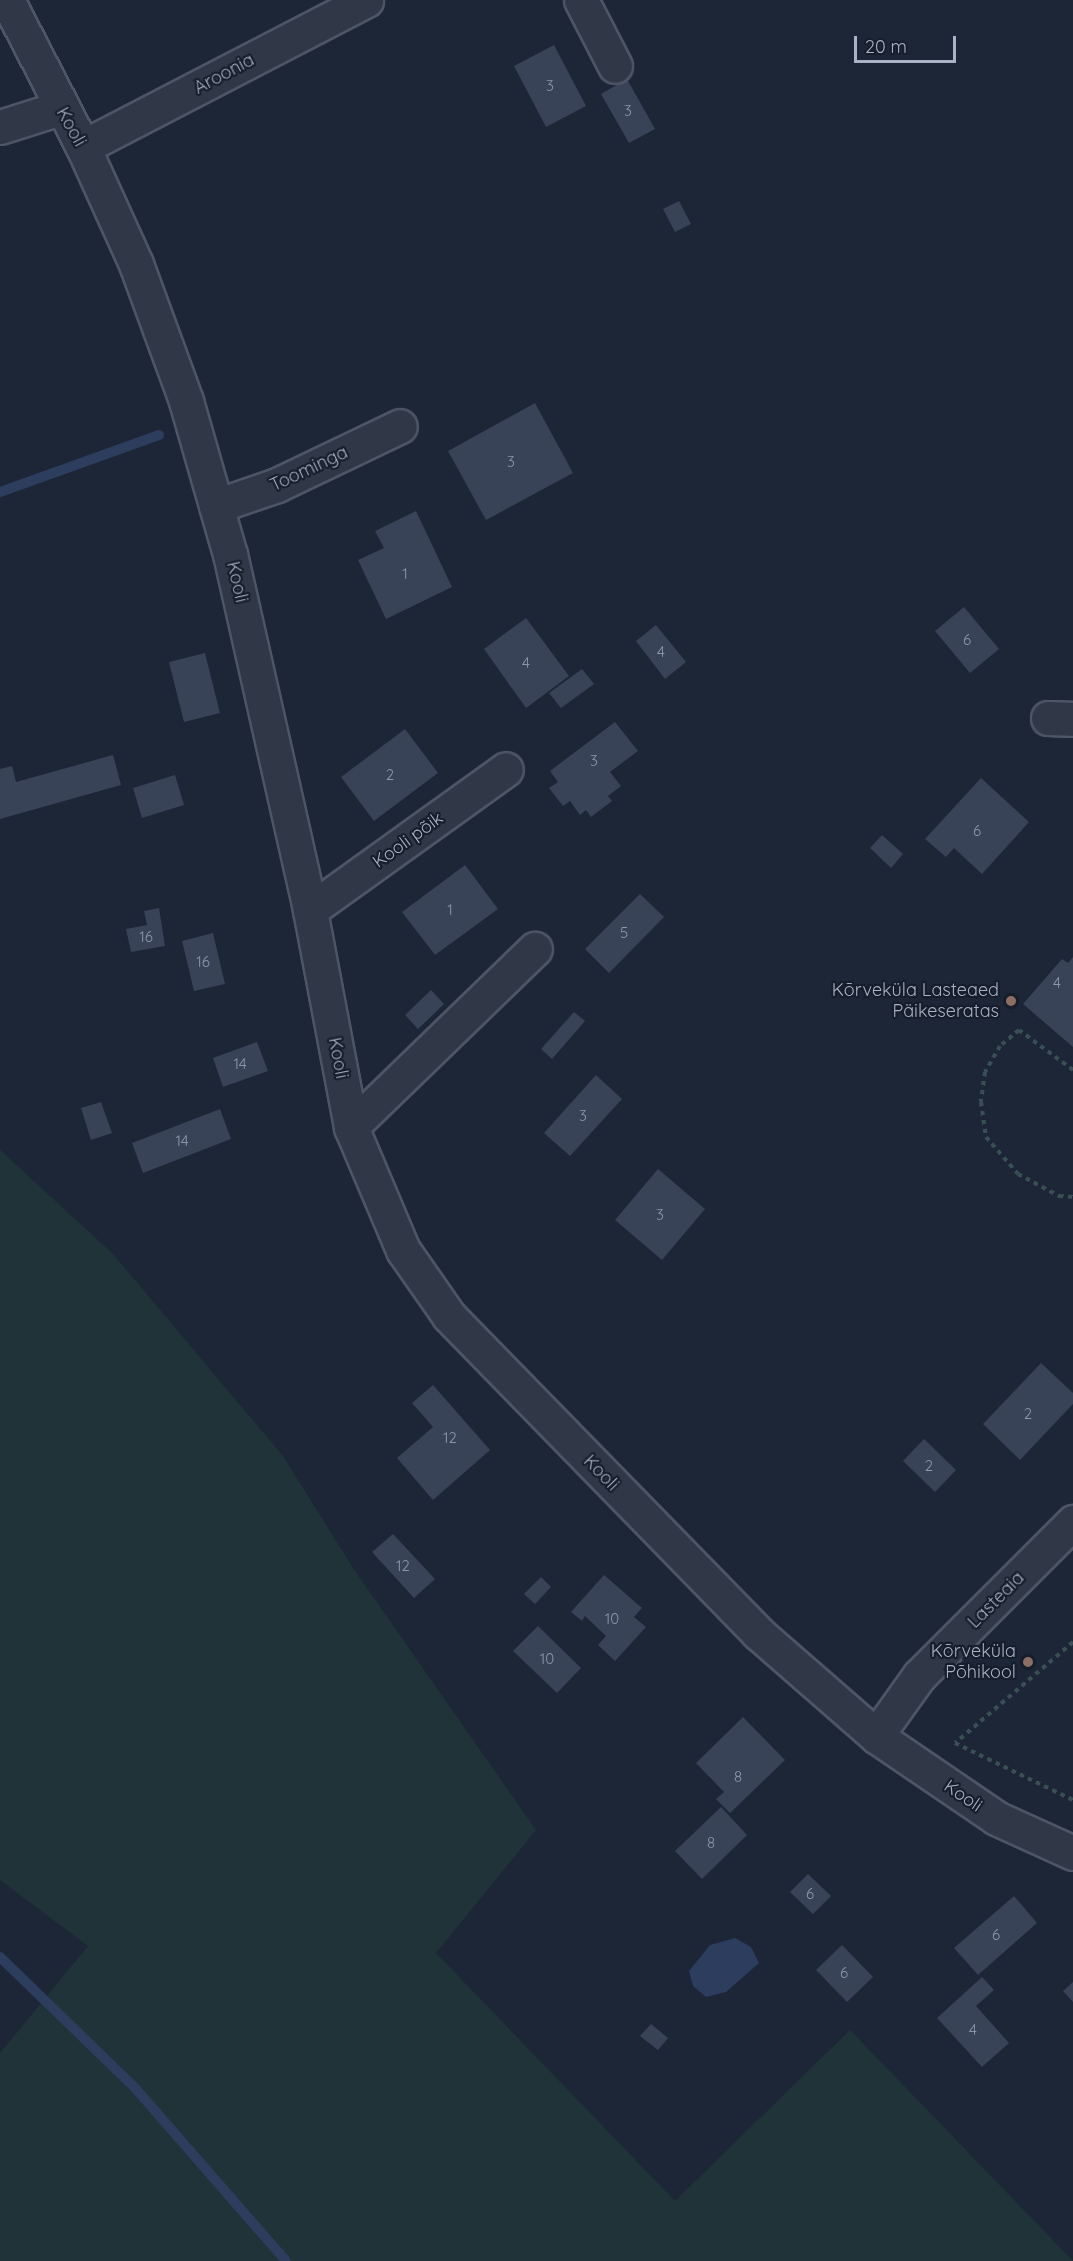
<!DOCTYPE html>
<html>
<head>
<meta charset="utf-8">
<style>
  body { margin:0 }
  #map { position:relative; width:1073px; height:2261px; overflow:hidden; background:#1d2637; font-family:Quicksand,sans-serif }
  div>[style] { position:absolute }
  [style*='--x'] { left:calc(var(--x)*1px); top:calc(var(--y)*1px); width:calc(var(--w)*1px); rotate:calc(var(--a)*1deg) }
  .green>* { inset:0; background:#1f3338 }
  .water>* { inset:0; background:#2c3d5e }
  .stream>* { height:10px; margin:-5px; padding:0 5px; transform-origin:5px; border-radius:5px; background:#2c3d5e }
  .building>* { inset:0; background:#384358 }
  .path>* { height:4px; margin-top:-2px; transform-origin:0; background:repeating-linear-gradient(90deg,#394f53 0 4.5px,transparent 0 9px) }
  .roads { filter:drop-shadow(2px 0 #4e5566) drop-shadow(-2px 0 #4e5566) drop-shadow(0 2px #4e5566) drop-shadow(0 -2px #4e5566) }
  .minor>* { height:33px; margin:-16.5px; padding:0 16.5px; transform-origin:16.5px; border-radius:16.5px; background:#303847 }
  .dots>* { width:16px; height:16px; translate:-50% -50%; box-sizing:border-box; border:3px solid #161d2b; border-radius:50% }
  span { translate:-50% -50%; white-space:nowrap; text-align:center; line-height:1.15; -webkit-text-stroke:4.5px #161d2b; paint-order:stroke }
  .number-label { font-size:15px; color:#8e96aa }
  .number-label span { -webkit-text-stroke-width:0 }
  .street-label { font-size:18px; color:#aab2c5 }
  .poi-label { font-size:18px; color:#aab2c5 }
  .right { translate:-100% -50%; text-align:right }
  .scale { position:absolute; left:854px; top:36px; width:102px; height:27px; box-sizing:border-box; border:3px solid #aab2c5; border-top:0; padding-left:8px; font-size:18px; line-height:21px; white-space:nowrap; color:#aab2c5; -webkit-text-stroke:4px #161d2b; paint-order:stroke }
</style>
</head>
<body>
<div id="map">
  <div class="green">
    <i style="clip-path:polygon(0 1150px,113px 1254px,283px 1456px,355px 1571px,536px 1830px,436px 1953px,675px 2201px,850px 2030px,1073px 2261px,0 2261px,0 2053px,88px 1946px,0 1880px)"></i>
  </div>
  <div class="water">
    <i style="clip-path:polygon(735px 1938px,751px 1947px,759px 1963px,726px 1992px,706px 1997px,693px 1986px,689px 1971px,710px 1945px)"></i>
  </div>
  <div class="stream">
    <i style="--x:0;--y:492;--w:169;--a:-19.7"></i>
    <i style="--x:0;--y:1957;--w:190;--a:44.1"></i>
    <i style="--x:136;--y:2089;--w:228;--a:48.9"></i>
  </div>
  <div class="building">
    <i style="clip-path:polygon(554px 45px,586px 106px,546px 127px,514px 66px)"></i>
    <i style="clip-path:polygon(627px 79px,655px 129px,629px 143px,601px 94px)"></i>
    <i style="clip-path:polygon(679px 201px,691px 224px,675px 232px,663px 209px)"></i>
    <i style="clip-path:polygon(535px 403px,573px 473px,486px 520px,448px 451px)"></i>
    <i style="clip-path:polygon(416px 511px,452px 587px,386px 619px,358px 560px,384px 548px,375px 531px)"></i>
    <i style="clip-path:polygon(964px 607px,999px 649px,970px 673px,935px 631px)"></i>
    <i style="clip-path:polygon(526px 618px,569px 676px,526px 708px,484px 649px)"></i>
    <i style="clip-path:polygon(656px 625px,686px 662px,665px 679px,636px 641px)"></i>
    <i style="clip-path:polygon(205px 653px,220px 713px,184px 722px,169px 662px)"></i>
    <i style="clip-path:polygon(582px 669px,594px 684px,561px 708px,549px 693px)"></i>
    <i style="clip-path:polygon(615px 722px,638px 751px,610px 772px,621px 786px,608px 796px,612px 801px,591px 817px,586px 810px,580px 815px,570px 801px,563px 806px,549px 788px,558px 782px,550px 771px)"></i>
    <i style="clip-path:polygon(405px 729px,438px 773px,374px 821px,341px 777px)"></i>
    <i style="clip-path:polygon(113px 755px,121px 785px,0 819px,0 769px,12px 766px,16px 782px)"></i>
    <i style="clip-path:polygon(175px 775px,184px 805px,142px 818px,133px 788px)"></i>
    <i style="clip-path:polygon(981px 778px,1029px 822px,982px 874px,954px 848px,946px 857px,925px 839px)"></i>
    <i style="clip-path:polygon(882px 835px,903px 854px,891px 868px,870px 848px)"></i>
    <i style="clip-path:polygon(465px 865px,498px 909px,435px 955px,402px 912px)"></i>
    <i style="clip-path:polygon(640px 894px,664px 917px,609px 973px,585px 949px)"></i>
    <i style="clip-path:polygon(159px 908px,165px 946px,131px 952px,126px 929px,147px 925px,144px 911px)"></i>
    <i style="clip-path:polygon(213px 933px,225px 984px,194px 991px,182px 941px)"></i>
    <i style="clip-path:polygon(1073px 957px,1073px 1047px,1023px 1004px,1062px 959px,1068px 963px)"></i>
    <i style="clip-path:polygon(431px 990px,444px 1004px,418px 1029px,405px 1015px)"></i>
    <i style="clip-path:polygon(574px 1012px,585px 1021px,552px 1059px,541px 1049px)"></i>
    <i style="clip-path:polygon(257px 1042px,268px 1071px,223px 1087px,213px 1058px)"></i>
    <i style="clip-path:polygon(596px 1075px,622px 1099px,570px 1156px,544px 1133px)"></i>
    <i style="clip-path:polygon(101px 1102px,112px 1133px,91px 1140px,81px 1108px)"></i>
    <i style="clip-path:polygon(220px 1109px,231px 1139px,143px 1173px,132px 1143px)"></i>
    <i style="clip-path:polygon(658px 1169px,705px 1209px,662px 1260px,615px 1220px)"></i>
    <i style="clip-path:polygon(1041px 1363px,1073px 1393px,1073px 1404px,1020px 1460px,983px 1424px)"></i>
    <i style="clip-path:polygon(433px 1385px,490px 1450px,433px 1500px,397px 1458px,433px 1427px,412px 1403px)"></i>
    <i style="clip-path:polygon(924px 1439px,956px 1470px,935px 1492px,903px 1461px)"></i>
    <i style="clip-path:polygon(393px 1534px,435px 1579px,414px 1598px,372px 1552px)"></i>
    <i style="clip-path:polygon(604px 1575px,642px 1608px,634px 1617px,646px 1627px,615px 1661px,598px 1645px,606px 1636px,585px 1616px,582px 1621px,571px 1612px)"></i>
    <i style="clip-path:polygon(541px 1577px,551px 1587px,535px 1604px,524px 1594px)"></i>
    <i style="clip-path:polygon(538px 1626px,581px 1668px,557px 1693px,513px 1651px)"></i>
    <i style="clip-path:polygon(743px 1717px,785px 1760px,730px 1813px,716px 1799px,724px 1792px,696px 1763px)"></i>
    <i style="clip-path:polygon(721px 1807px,747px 1835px,702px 1879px,675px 1851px)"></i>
    <i style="clip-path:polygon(808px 1874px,831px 1896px,813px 1914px,790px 1892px)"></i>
    <i style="clip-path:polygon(1014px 1896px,1037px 1923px,978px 1975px,954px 1948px)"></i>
    <i style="clip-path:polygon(842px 1945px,873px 1977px,847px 2002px,816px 1970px)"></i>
    <i style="clip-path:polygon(982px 1977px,994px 1990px,976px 2006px,1009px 2043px,982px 2067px,937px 2018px)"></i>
    <i style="clip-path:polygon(1073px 1982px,1073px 2002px,1063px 1991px)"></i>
    <i style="clip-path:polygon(651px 2024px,668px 2038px,658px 2050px,640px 2036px)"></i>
  </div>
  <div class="path">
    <i style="--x:1073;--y:1070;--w:67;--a:-143.5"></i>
    <i style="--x:1019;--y:1030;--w:25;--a:140"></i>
    <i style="--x:1000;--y:1046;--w:30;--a:120"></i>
    <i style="--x:985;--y:1072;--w:30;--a:98"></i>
    <i style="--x:981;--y:1102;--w:35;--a:82"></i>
    <i style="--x:986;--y:1137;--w:49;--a:49.1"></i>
    <i style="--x:1018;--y:1174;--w:47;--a:28.2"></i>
    <i style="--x:1059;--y:1196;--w:14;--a:4"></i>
    <i style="--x:1073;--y:1642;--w:155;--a:139.4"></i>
    <i style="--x:955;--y:1743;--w:131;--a:25.8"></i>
  </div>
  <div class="roads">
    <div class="minor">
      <i style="--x:7;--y:0;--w:165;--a:62.7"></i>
      <i style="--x:83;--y:147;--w:128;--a:65.6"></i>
      <i style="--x:136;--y:264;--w:146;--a:69.9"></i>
      <i style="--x:186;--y:401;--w:159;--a:74"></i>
      <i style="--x:230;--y:554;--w:365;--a:77.3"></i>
      <i style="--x:310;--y:910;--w:221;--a:79.3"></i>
      <i style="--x:351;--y:1127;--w:134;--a:67.1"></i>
      <i style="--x:403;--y:1250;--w:80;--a:55.1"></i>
      <i style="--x:449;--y:1316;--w:443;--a:45.7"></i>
      <i style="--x:758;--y:1633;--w:157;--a:41.1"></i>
      <i style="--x:876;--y:1736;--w:145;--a:34.3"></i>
      <i style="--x:996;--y:1818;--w:85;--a:24.4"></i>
      <i style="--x:581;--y:0;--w:74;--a:62.7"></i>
      <i style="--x:0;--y:127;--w:63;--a:-17.6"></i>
      <i style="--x:83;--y:147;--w:319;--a:-27.4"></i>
      <i style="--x:216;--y:506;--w:65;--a:-19"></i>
      <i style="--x:277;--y:485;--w:136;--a:-25.6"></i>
      <i style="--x:1048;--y:718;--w:25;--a:2"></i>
      <i style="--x:310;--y:910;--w:241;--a:-35.7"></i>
      <i style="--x:351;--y:1127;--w:256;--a:-44.1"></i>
      <i style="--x:876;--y:1736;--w:74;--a:-54.4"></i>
      <i style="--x:919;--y:1676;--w:218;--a:-45"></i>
    </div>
  </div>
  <div class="dots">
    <i style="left:1011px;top:1001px;background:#8d6e63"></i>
    <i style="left:1028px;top:1662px;background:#8d6e63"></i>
  </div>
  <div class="number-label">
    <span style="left:550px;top:86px">3</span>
    <span style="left:628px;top:111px">3</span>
    <span style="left:511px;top:462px">3</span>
    <span style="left:405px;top:574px">1</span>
    <span style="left:967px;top:640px">6</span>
    <span style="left:661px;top:652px">4</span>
    <span style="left:526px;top:663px">4</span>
    <span style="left:594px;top:761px">3</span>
    <span style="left:390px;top:775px">2</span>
    <span style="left:977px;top:831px">6</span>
    <span style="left:450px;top:910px">1</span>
    <span style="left:624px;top:933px">5</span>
    <span style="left:146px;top:937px">16</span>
    <span style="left:203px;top:962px">16</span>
    <span style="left:1057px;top:983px">4</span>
    <span style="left:240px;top:1064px">14</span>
    <span style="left:583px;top:1116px">3</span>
    <span style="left:182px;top:1141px">14</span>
    <span style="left:660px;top:1215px">3</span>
    <span style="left:1028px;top:1414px">2</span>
    <span style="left:450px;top:1438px">12</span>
    <span style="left:929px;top:1466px">2</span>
    <span style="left:403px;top:1566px">12</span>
    <span style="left:612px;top:1619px">10</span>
    <span style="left:547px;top:1659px">10</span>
    <span style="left:738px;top:1777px">8</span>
    <span style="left:711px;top:1843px">8</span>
    <span style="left:810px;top:1894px">6</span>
    <span style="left:996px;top:1935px">6</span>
    <span style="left:844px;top:1973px">6</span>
    <span style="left:973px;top:2030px">4</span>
  </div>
  <div class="street-label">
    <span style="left:224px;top:74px;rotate:-28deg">Aroonia</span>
    <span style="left:71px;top:127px;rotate:61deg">Kooli</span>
    <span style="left:309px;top:469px;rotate:-25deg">Toominga</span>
    <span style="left:237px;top:582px;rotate:77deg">Kooli</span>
    <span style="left:408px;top:840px;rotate:-36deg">Kooli põik</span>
    <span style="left:338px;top:1058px;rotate:79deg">Kooli</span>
    <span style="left:601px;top:1473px;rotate:46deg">Kooli</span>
    <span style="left:996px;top:1600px;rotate:-45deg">Lasteaia</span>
    <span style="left:963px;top:1796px;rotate:34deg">Kooli</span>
  </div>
  <div class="poi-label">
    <span class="right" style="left:999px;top:1001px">Kõrveküla Lasteaed<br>Päikeseratas</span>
    <span class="right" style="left:1016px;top:1662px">Kõrveküla<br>Põhikool</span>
  </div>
  <div class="scale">20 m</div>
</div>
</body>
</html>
